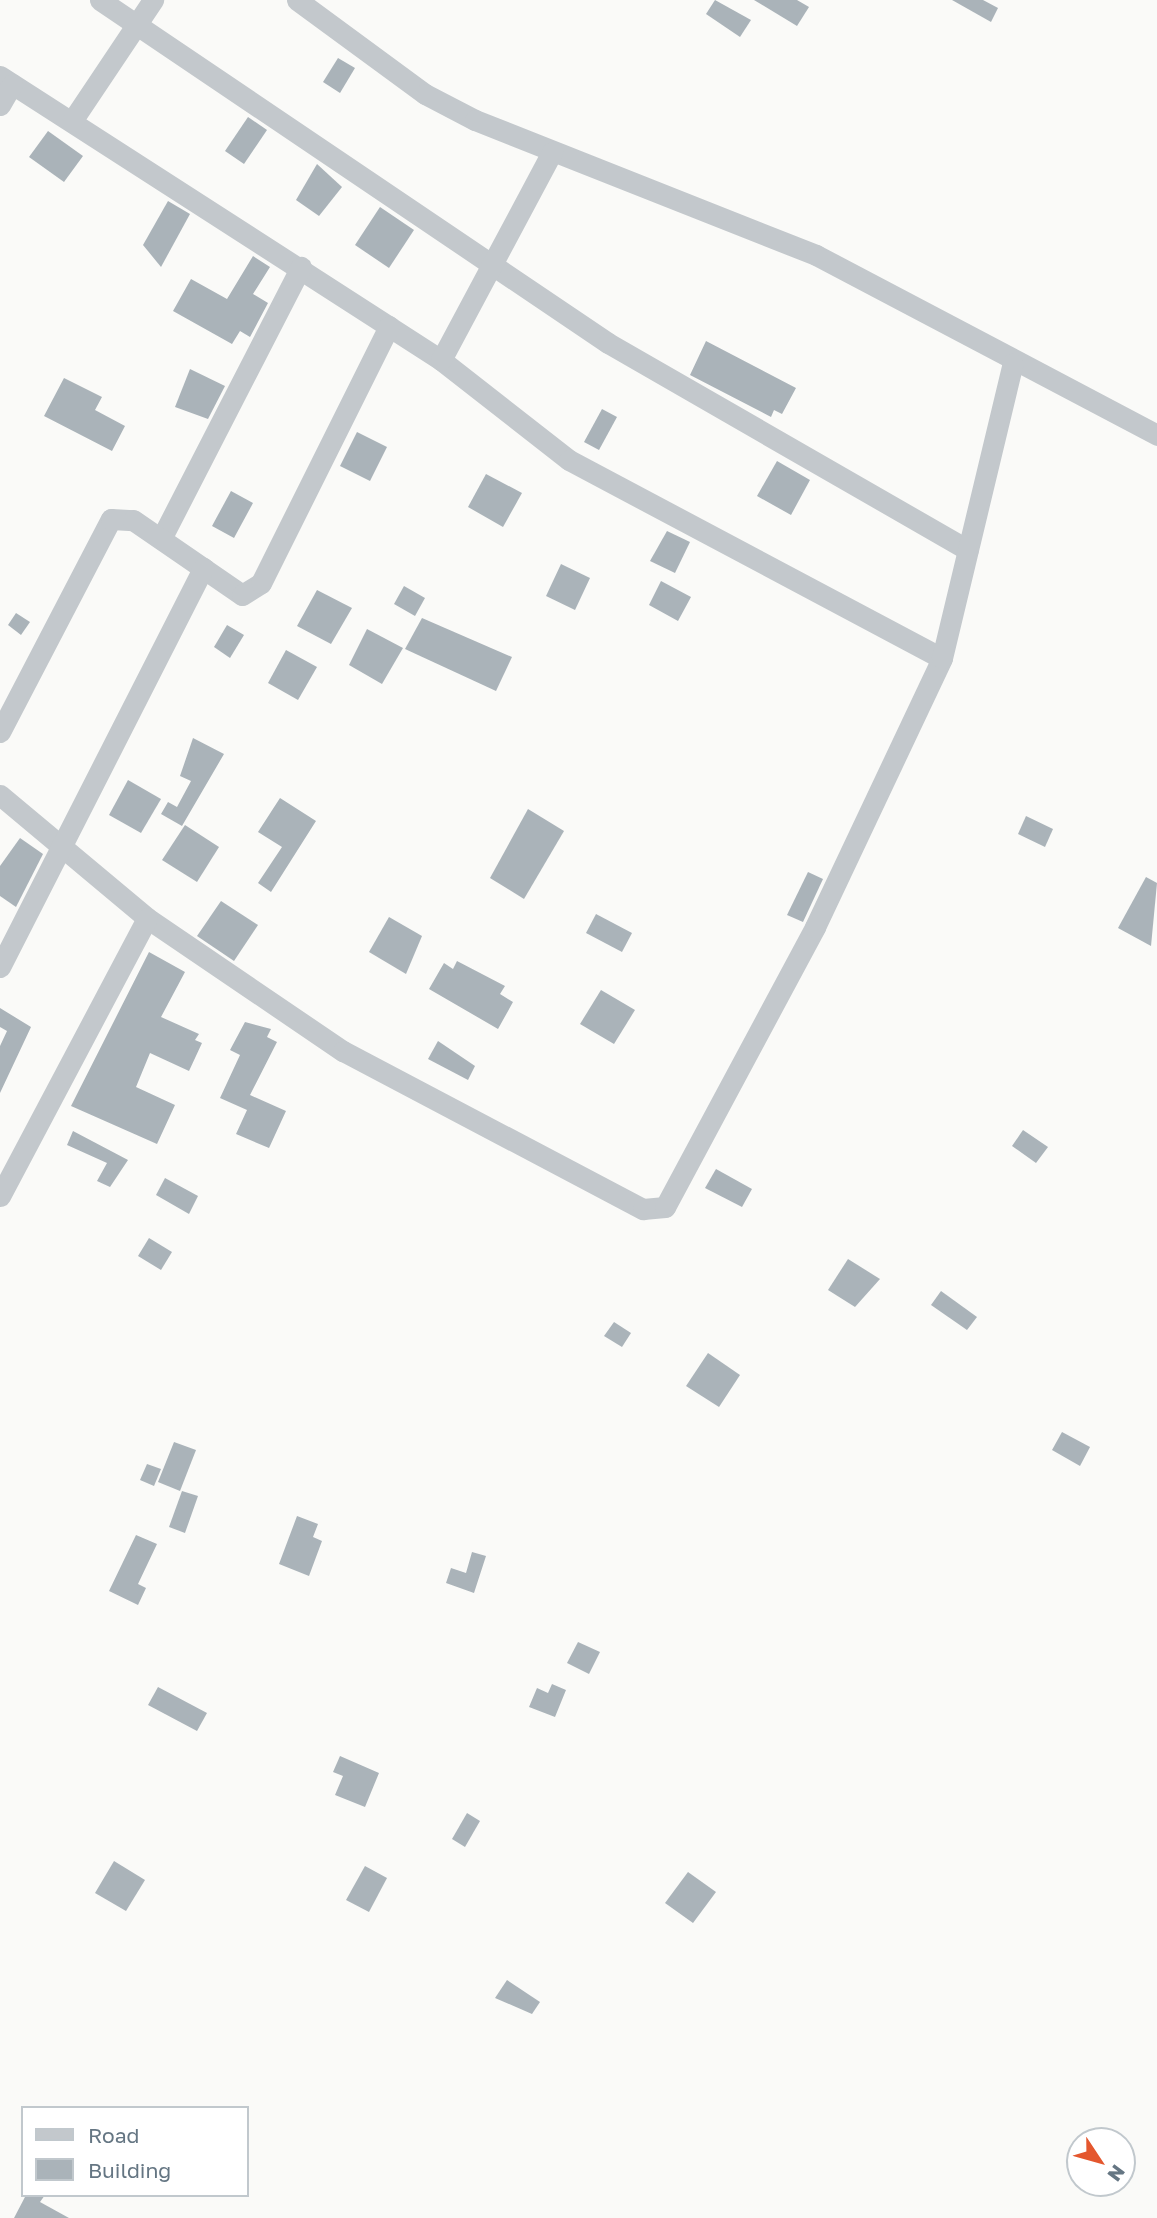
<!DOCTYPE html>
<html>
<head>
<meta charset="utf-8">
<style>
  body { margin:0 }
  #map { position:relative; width:1157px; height:2218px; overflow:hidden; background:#fafaf8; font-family:"Golos Text",sans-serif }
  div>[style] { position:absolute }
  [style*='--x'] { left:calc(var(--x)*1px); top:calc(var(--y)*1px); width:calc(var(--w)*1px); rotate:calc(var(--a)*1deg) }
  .building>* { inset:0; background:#aab3b9 }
  .street>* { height:21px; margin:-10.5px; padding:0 10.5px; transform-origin:10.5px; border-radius:10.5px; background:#c3c8cc }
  span { translate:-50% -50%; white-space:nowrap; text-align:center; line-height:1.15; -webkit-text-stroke:7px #fff; paint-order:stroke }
  .legend { position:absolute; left:21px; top:2106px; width:228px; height:91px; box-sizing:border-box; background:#fff; border:2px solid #c1c8cd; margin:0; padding:9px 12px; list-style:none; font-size:21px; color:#657683 }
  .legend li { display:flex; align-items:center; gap:14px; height:35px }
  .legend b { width:35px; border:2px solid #c1c8cd }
  .north { position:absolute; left:1066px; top:2127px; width:70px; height:70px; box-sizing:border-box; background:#fff; border:2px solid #c1c8cd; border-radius:50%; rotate:126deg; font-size:19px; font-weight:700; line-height:28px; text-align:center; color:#657683 }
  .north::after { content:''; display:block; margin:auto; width:24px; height:32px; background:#e4572e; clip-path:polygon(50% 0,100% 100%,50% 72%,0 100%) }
</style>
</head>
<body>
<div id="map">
  <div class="building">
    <i style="clip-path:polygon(715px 0,751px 20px,740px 37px,706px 14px)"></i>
    <i style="clip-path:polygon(754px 0,797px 0,809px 7px,797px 26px)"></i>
    <i style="clip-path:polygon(952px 0,983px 0,998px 8px,991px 22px)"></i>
    <i style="clip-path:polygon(338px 58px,355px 68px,340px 93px,323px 82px)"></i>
    <i style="clip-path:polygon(248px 117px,267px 130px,244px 164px,225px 151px)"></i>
    <i style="clip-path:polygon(48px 131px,83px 156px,64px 182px,29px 157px)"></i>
    <i style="clip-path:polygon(317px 164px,342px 187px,319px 216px,296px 200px)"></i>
    <i style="clip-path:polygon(168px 201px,190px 214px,161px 267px,143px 245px)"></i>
    <i style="clip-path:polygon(380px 207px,414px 230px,389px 268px,355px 245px)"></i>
    <i style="clip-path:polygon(253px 256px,270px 267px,253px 294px,268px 303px,250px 337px,240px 331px,232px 344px,173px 311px,191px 279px,227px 299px)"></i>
    <i style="clip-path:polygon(706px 341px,796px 388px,782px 414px,774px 410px,771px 417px,690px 375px)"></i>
    <i style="clip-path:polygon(190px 369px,225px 386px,208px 419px,175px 407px)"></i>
    <i style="clip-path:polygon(64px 378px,102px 397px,95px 410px,125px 426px,112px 451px,44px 416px)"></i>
    <i style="clip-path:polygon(602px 409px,617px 417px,599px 450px,584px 442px)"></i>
    <i style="clip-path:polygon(357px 432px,387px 447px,370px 481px,340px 466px)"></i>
    <i style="clip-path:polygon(777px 461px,810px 480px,791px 515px,757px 496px)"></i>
    <i style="clip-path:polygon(486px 474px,522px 493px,503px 527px,468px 507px)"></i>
    <i style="clip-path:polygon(231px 491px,253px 503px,234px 538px,212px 526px)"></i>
    <i style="clip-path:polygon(667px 531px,690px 542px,675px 573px,650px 561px)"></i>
    <i style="clip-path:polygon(561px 564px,590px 578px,575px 610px,546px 596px)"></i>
    <i style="clip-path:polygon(661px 581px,691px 597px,678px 621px,649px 605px)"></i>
    <i style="clip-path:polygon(404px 586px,425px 598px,415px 616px,394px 604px)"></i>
    <i style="clip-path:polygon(317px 590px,352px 608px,331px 644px,297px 626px)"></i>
    <i style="clip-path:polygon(16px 613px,30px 622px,21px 635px,8px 625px)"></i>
    <i style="clip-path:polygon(422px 618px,512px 657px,496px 691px,405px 649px)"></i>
    <i style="clip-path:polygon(227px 625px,244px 635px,230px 658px,214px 647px)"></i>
    <i style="clip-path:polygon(367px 629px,403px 648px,382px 684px,349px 665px)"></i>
    <i style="clip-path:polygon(286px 650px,317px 667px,298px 700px,268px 683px)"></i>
    <i style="clip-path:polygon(193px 738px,224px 754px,182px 826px,161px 814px,168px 802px,177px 807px,191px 781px,180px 776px)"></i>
    <i style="clip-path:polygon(128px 780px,161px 799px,141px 833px,109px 815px)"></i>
    <i style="clip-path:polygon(280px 798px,316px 821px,271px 892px,258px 883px,282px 847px,258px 832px)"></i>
    <i style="clip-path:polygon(528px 809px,564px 831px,524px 899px,490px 878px)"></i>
    <i style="clip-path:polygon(1026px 816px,1053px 829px,1045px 847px,1018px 834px)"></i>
    <i style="clip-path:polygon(185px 825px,219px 847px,197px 882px,162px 860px)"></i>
    <i style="clip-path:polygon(20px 838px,43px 854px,16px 907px,0 896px,0 866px)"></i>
    <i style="clip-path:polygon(808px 872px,823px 879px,803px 922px,787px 915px)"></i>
    <i style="clip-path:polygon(1146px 877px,1157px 883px,1151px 946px,1118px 928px)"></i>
    <i style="clip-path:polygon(221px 901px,258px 925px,234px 961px,197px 936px)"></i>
    <i style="clip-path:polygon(596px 914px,632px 933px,622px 952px,586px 933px)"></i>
    <i style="clip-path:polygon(389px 917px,422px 936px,406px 974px,369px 952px)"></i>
    <i style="clip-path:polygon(149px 952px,185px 972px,161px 1017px,199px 1034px,195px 1040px,202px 1043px,189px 1071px,150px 1053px,136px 1087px,175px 1105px,157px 1144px,71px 1106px)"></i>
    <i style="clip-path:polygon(457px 961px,505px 986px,500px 994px,513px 1002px,498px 1029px,429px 989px,444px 963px,453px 969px)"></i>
    <i style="clip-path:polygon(601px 990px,635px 1010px,614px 1044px,580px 1024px)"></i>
    <i style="clip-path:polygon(0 1008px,31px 1027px,0 1093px,0 1046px,7px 1031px,0 1027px)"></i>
    <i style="clip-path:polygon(245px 1022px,271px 1029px,267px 1037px,277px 1042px,250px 1095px,286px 1111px,269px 1148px,236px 1134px,247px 1110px,220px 1098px,240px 1055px,230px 1050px)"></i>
    <i style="clip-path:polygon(438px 1041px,475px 1066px,468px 1080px,428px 1059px)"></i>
    <i style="clip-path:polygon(1023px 1130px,1048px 1147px,1036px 1163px,1012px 1146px)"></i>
    <i style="clip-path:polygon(73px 1131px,128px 1160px,110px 1187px,97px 1181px,107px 1163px,67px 1145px)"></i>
    <i style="clip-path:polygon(716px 1169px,752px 1189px,742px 1207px,705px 1188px)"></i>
    <i style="clip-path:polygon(165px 1178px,198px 1196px,189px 1214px,156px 1195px)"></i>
    <i style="clip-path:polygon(149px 1238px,172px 1252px,161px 1270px,138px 1256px)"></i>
    <i style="clip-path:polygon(848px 1259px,880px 1279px,855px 1307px,828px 1290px)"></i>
    <i style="clip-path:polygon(941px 1291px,977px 1317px,967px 1330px,931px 1305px)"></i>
    <i style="clip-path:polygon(614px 1322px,631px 1333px,622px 1347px,604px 1336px)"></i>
    <i style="clip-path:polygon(708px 1353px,740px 1375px,719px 1407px,686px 1386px)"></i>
    <i style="clip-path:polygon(1062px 1432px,1090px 1447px,1080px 1466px,1052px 1450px)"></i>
    <i style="clip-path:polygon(174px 1442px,196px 1450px,180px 1491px,158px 1482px)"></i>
    <i style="clip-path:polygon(147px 1464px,161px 1469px,154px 1486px,140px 1480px)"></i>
    <i style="clip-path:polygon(182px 1491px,198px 1496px,185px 1533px,169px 1527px)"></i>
    <i style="clip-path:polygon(297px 1516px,318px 1524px,313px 1537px,322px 1541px,309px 1576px,279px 1564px)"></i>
    <i style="clip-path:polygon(136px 1535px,157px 1544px,138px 1584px,146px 1588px,138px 1605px,109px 1591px)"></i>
    <i style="clip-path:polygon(472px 1552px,486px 1556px,474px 1593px,446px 1583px,451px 1568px,466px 1573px)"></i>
    <i style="clip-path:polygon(578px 1642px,600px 1652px,589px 1674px,567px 1663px)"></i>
    <i style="clip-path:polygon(552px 1684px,566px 1690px,555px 1717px,529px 1707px,537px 1688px,548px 1693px)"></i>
    <i style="clip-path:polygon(158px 1687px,207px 1713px,197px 1731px,148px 1705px)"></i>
    <i style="clip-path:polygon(340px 1756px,379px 1773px,365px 1807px,335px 1795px,343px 1776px,333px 1772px)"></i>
    <i style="clip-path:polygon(467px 1813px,480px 1821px,465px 1847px,452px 1839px)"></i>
    <i style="clip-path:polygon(114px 1861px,145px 1880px,126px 1911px,95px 1893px)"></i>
    <i style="clip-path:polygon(365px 1866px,387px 1878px,369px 1912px,346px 1900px)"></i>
    <i style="clip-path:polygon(688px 1872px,716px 1892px,693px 1923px,665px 1903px)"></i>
    <i style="clip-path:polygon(507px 1980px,540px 2002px,532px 2014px,495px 1998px)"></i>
    <i style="clip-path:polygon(26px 2195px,45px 2195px,40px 2202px,69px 2218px,14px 2218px)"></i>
  </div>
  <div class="street">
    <i style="--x:100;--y:0;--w:613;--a:34.03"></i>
    <i style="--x:608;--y:343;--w:415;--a:29.9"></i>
    <i style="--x:297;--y:0;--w:159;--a:36.3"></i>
    <i style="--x:425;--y:94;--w:56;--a:27.5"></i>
    <i style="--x:475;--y:120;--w:367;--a:21.6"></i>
    <i style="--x:816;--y:255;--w:386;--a:27.8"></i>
    <i style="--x:0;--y:76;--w:525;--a:32.78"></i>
    <i style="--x:441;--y:360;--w:162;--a:38"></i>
    <i style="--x:569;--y:460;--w:422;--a:28"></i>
    <i style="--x:0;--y:105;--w:24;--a:-60"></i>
    <i style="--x:72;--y:121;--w:146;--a:-56.2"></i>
    <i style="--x:441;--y:360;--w:236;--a:-61.9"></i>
    <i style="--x:161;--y:539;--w:306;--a:-62.8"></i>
    <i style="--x:0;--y:732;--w:240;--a:-62.5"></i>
    <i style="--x:111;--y:519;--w:22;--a:3"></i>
    <i style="--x:133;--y:520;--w:132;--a:34.5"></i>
    <i style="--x:242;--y:595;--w:22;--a:-32"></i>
    <i style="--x:261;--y:583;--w:287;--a:-63.5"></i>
    <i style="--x:0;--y:795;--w:192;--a:39.9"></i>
    <i style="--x:147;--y:918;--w:237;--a:34.2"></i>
    <i style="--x:343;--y:1051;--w:339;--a:27.8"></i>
    <i style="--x:643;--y:1209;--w:22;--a:-5"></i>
    <i style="--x:665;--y:1207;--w:318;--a:-61.8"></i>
    <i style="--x:815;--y:927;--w:297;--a:-64.7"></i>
    <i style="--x:942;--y:658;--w:303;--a:-76.5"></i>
    <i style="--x:0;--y:967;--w:448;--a:-63"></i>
    <i style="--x:0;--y:1196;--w:314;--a:-62.1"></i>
  </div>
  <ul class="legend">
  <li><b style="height:9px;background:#c3c8cc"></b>Road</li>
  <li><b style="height:19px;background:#aab3b9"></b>Building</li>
  </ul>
  <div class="north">N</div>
</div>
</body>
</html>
